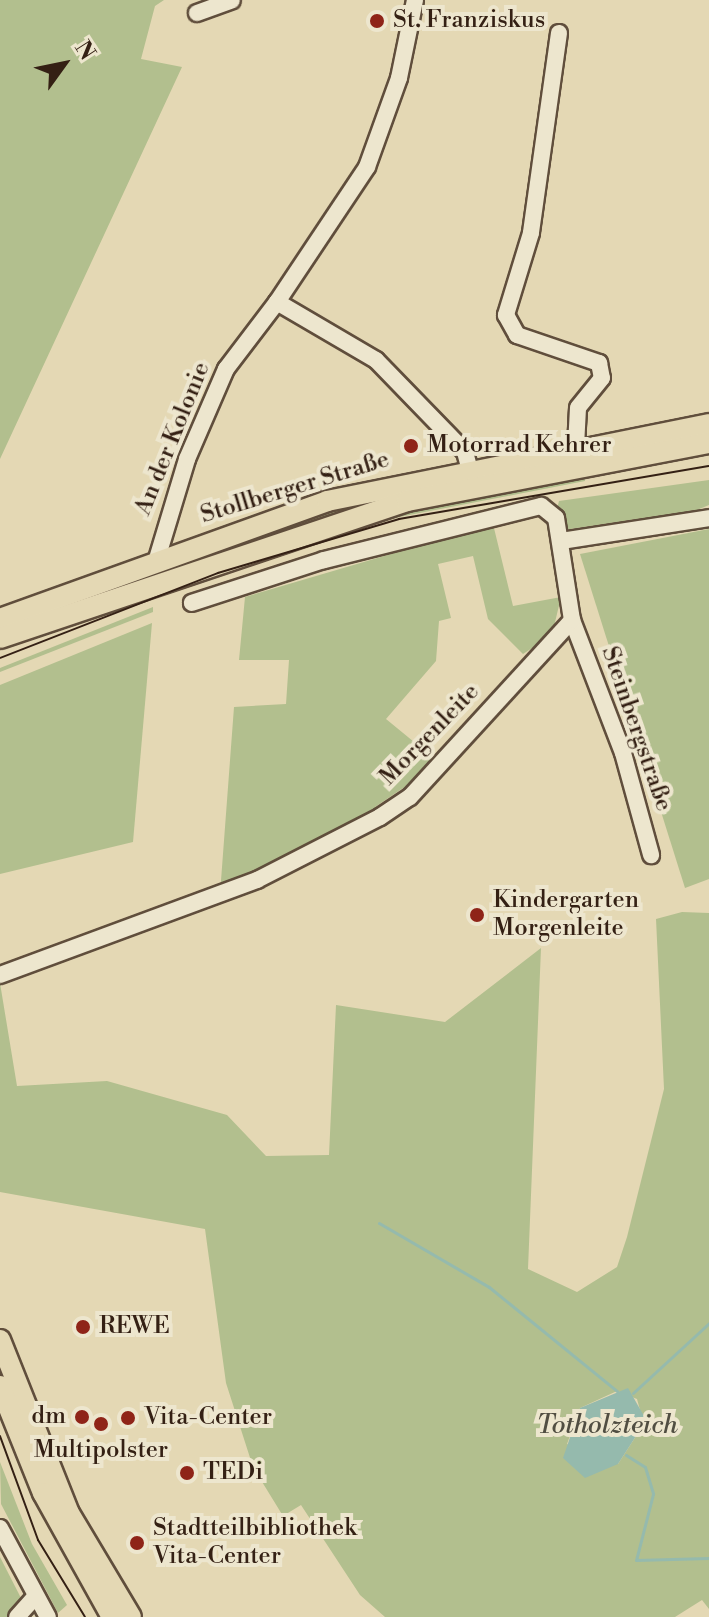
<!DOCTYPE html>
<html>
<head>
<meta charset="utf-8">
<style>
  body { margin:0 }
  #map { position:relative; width:709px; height:1617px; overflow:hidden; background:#e4d8b4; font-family:"Libre Bodoni",serif }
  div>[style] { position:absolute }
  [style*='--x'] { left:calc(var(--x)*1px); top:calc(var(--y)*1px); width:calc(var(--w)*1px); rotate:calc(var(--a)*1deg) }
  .green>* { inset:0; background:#b2bf8e }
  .water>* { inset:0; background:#95baad }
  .stream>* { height:3px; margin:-1.5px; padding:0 1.5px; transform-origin:1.5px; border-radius:1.5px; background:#95baad }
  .roads { filter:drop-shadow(2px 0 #604e3c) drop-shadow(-2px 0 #604e3c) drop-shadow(0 2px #604e3c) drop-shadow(0 -2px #604e3c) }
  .minor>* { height:16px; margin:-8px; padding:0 8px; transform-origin:8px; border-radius:8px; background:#ede6ce }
  .major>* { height:20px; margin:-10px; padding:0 10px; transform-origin:10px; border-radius:10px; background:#e4d8b4 }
  .tram>* { height:2px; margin:-1px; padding:0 1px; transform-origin:1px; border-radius:1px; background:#342014 }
  .dots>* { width:22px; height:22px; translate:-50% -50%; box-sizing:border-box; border:4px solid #ede6ce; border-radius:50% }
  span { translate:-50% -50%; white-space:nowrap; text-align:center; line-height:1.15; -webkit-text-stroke:8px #ede6ce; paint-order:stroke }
  .poi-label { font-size:24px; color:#342014 }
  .left { translate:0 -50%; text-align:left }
  .right { translate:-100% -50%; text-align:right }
  .street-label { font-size:24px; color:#342014 }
  .water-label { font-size:26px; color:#514e42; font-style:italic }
  .north { position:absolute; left:24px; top:24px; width:80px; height:80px; -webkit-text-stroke:6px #ede6ce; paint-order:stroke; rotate:57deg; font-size:22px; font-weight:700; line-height:32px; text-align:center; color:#342014 }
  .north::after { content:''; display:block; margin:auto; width:28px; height:36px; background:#342014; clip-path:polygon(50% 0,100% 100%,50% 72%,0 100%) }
</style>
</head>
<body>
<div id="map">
  <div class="green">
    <i style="clip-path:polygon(0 0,164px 0,155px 6px,141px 59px,182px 67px,0 459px)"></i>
    <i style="clip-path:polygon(584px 470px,585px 481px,399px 517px,217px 570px,422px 503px)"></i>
    <i style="clip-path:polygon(464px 474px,152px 575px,150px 570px,306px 514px)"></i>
    <i style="clip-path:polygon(709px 480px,709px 505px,697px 510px,564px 530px,557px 509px,559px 501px)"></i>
    <i style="clip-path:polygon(493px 524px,513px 606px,561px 597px,552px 635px,523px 654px,488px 619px,473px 556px,438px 564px,451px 618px,439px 621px,436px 661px,386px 719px,436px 760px,408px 793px,403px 788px,375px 807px,379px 815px,220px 894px,234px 707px,286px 704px,289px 660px,239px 660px,245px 597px)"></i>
    <i style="clip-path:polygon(709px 529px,709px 879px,685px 888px,580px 554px)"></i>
    <i style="clip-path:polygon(153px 607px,153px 612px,0 672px,0 668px)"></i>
    <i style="clip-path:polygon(152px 623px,133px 842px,0 874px,0 685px)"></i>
    <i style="clip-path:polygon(evenodd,682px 912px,709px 913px,709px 1609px,702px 1600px,675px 1617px,385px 1617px,360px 1595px,301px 1505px,283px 1516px,253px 1467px,226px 1383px,205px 1229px,0 1192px,0 983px,17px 1086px,107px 1081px,227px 1115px,266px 1156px,329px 1155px,336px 1005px,445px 1022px,541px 948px,528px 1269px,577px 1292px,617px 1267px,627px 1237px,664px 1089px,656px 919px,682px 912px,617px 1391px,637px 1399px,640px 1410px,638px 1433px,618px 1464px,567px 1444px,580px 1408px,617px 1391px)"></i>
    <i style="clip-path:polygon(0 1462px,32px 1544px,67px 1605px,58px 1613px,1px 1504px)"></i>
    <i style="clip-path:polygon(0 1557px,22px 1600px,8px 1617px,0 1617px)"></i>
  </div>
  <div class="water">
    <i style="clip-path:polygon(628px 1388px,644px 1416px,638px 1433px,618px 1464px,585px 1478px,563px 1458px,580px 1408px)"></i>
  </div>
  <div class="stream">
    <i style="--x:379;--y:1223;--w:127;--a:30.2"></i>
    <i style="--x:489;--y:1287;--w:165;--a:39.1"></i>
    <i style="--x:633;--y:1393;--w:103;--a:-42.6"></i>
    <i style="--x:626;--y:1455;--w:22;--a:32"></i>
    <i style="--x:645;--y:1467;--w:28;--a:73"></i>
    <i style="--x:653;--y:1494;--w:68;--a:104.4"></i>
    <i style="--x:636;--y:1560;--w:73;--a:-1.6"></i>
  </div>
  <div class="roads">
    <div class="minor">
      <i style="--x:197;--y:13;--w:37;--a:-20"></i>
      <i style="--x:559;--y:33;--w:202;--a:98"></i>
      <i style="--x:531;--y:233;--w:86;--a:107"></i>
      <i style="--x:506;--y:315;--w:23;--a:61"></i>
      <i style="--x:517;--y:335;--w:87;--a:18.9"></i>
      <i style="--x:599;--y:363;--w:15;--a:79"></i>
      <i style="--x:602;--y:378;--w:38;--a:129"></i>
      <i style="--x:578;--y:408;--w:37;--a:93"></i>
      <i style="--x:277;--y:302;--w:162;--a:-56.3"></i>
      <i style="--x:367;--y:167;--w:95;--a:-70.2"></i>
      <i style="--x:399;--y:78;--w:80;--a:-78.4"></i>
      <i style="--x:561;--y:541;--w:150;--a:-8.8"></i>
      <i style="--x:156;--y:562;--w:108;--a:-73.2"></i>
      <i style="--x:187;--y:459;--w:98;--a:-66.6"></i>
      <i style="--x:226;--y:369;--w:84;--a:-52.7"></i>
      <i style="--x:277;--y:302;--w:115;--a:30.4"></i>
      <i style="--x:376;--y:360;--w:128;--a:45.9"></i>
      <i style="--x:465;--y:452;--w:30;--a:75"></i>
      <i style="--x:572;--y:620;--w:142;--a:69"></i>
      <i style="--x:623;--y:753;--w:106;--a:74.6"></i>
      <i style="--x:0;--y:975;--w:274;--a:-20.3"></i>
      <i style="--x:257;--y:880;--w:138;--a:-27.1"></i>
      <i style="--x:380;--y:817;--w:36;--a:-34"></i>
      <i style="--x:410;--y:797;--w:240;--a:-47.5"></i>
      <i style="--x:572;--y:620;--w:103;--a:-98.9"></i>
      <i style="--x:556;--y:518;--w:19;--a:-141"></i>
      <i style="--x:541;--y:506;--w:224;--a:166"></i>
      <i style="--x:324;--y:560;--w:139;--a:162"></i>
      <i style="--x:0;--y:1528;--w:101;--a:61.7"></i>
      <i style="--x:17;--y:1617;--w:27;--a:-48"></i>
    </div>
    <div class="major">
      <i style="--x:0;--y:619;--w:348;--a:-19.8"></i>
      <i style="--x:327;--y:501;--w:390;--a:-11.4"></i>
      <i style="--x:0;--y:638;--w:429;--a:-18.6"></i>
      <i style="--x:407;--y:501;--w:308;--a:-10.9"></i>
      <i style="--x:0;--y:1340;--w:186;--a:68.3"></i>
      <i style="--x:69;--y:1513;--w:121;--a:59.2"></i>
      <i style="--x:0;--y:1386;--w:115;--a:68.1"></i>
      <i style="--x:43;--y:1493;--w:142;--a:60.9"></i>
    </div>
  </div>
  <div class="tram">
    <i style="--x:0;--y:658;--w:234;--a:-21.3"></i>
    <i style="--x:218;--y:573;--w:189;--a:-16.6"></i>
    <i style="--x:399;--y:519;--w:314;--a:-9.7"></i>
    <i style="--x:0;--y:1436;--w:111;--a:69.9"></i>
    <i style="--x:38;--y:1540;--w:90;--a:58.6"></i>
  </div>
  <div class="dots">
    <i style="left:377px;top:21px;background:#8f2418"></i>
    <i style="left:411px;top:446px;background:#8f2418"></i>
    <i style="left:477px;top:915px;background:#8f2418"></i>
    <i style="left:83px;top:1327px;background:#8f2418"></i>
    <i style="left:82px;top:1417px;background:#8f2418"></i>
    <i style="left:128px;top:1418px;background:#8f2418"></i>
    <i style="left:101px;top:1424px;background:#8f2418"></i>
    <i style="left:187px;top:1473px;background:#8f2418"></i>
    <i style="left:137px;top:1543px;background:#8f2418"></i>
  </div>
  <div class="poi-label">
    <span class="left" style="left:393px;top:21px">St. Franziskus</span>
    <span class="left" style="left:427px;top:446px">Motorrad Kehrer</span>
    <span class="left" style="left:493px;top:915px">Kindergarten<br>Morgenleite</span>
    <span class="left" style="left:99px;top:1327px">REWE</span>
    <span class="right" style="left:66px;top:1417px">dm</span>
    <span class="left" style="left:144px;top:1418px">Vita-Center</span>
    <span style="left:101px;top:1451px">Multipolster</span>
    <span class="left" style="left:203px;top:1473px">TEDi</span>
    <span class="left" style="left:153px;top:1543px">Stadtteilbibliothek<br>Vita-Center</span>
  </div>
  <div class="street-label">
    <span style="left:173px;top:439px;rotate:-68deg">An der Kolonie</span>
    <span style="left:295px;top:488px;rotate:-17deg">Stollberger Straße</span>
    <span style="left:636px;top:729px;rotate:71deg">Steinbergstraße</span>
    <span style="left:430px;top:735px;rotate:-46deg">Morgenleite</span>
  </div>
  <div class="water-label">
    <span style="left:607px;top:1426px">Totholzteich</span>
  </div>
  <div class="north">N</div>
</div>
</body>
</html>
